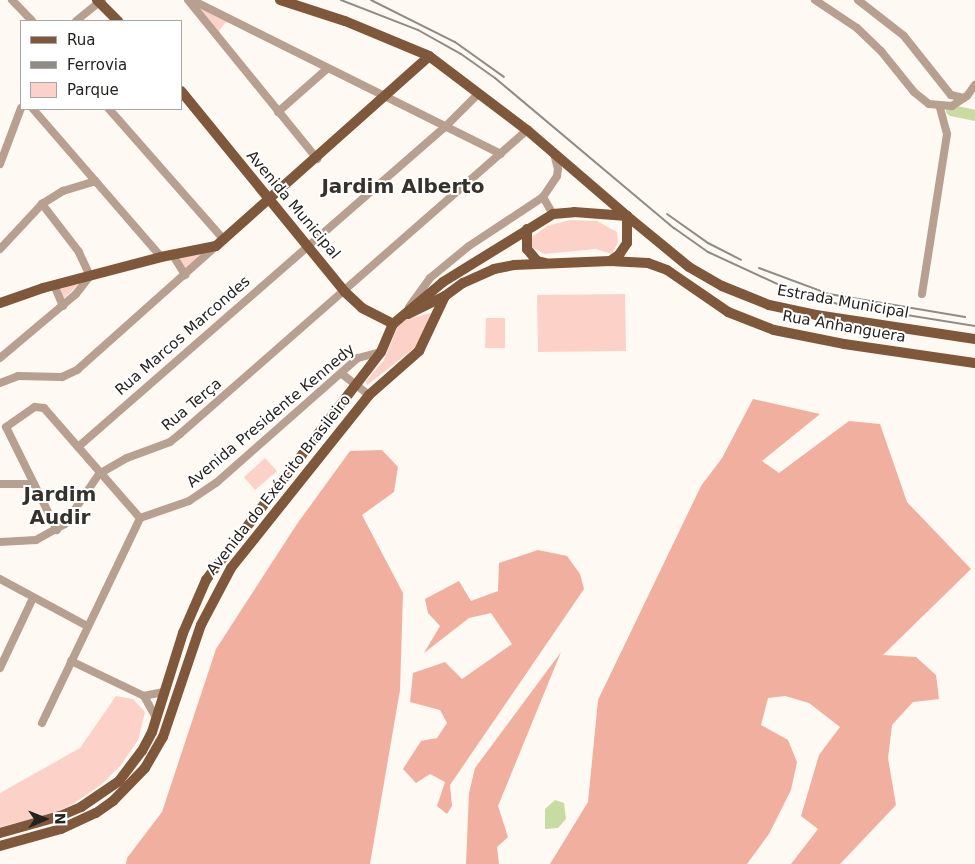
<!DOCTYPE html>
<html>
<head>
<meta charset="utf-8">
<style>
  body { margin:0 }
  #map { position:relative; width:975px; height:864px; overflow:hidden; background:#fef9f2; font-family:"DejaVu Sans",sans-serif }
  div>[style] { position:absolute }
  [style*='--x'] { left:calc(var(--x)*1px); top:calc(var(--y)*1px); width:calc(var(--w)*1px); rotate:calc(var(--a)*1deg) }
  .green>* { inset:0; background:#fcd2c8 }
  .forest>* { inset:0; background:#f0af9f }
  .water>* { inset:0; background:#c8dca1 }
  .river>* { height:11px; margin:-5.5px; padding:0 5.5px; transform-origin:5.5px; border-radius:5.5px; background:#c8dca1 }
  .minor>* { height:8px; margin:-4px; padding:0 4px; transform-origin:4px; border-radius:4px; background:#b8a090 }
  .major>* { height:10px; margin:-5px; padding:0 5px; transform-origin:5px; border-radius:5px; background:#7f573a }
  .rail>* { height:2px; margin:-1px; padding:0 1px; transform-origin:1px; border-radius:1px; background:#8f8b86 }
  span { translate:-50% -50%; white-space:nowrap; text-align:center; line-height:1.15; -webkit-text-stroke:4px #fff; paint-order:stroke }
  .street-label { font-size:15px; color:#252320 }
  .district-label { font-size:20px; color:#35322c; font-weight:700 }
  .legend { position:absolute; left:20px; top:20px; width:162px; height:90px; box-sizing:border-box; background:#fff; border:1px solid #a8a7a6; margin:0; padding:6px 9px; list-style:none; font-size:15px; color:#252320 }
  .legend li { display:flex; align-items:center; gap:10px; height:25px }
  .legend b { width:25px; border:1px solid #a8a7a6 }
  .north { position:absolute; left:20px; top:794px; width:50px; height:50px; -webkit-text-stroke:4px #fff; paint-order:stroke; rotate:89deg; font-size:14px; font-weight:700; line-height:20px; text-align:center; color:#252320 }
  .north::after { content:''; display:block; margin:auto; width:18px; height:22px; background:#252320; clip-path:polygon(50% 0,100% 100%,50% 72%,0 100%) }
</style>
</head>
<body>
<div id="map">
  <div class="green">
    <i style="clip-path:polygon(201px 7px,230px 22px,225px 23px,219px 31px,221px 36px,198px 12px)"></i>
    <i style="clip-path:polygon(570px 220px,597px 221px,617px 232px,618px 242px,612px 254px,596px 249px,544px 254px,532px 247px,532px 237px,547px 226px)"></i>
    <i style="clip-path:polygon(205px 252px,186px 268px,178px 261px,179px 257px)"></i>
    <i style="clip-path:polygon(79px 284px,64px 298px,60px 295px,59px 287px)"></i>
    <i style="clip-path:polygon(625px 294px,626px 351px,538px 352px,537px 295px)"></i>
    <i style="clip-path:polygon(431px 313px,417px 346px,367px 385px,366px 381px,384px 360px,398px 326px,407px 319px)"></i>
    <i style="clip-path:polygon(486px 318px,505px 318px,505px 348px,485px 348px)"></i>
    <i style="clip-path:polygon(265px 458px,277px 471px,255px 490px,244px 477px)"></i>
    <i style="clip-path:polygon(116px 696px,133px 699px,145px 712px,138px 740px,121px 765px,102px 784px,73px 804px,52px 814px,0 827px,0 793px,80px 748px)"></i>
  </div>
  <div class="forest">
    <i style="clip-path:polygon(753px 399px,820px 414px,762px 461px,779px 473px,849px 421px,880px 424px,907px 502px,971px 569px,883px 655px,916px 657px,936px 675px,939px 699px,913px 702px,892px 725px,888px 758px,896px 805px,840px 864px,791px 864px,818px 829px,801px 816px,819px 755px,840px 727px,809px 703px,785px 696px,768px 698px,761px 725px,788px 740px,797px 762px,791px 790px,769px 834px,747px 864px,550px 864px,588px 802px,598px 700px,701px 486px,722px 458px)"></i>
    <i style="clip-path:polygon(382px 450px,398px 467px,394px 492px,362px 515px,403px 593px,400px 690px,370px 864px,126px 864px,127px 858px,162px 812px,216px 649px,297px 524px,350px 451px)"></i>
    <i style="clip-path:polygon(538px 550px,567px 556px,580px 574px,584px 589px,450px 785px,452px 806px,447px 814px,437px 806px,445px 782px,430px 774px,416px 783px,403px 769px,421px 741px,437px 738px,447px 723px,440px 710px,410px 702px,413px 673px,445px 662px,462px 679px,512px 644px,491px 613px,469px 618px,424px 653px,440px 626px,428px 613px,425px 599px,459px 581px,471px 601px,498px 591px,499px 563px)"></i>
    <i style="clip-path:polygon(561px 652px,498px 806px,508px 837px,497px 847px,499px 864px,466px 864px,469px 793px,475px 768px)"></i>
  </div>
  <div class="water">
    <i style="clip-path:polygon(555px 800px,564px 803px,566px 819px,558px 828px,545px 829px,545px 809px)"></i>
  </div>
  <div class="river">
    <i style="--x:951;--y:110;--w:25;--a:12"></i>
  </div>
  <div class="minor">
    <i style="--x:12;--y:0;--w:29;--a:46"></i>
    <i style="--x:188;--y:0;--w:205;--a:50.9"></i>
    <i style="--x:192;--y:0;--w:345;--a:26.5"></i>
    <i style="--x:815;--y:0;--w:50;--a:33.7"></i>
    <i style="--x:857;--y:28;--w:33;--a:44"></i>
    <i style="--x:881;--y:51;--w:53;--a:51.2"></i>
    <i style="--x:914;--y:92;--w:19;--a:39"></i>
    <i style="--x:929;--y:104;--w:23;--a:5"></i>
    <i style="--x:952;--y:106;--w:18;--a:-34"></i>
    <i style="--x:967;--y:96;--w:14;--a:-54"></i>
    <i style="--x:858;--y:0;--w:58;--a:38"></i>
    <i style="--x:904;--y:36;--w:75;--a:51.5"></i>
    <i style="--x:951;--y:95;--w:13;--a:13"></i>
    <i style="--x:76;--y:21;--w:33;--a:-39"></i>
    <i style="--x:33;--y:109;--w:196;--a:49.1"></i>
    <i style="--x:109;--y:109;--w:174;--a:48.7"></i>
    <i style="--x:278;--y:112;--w:65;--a:-41.3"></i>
    <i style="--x:0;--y:164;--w:60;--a:-69.4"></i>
    <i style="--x:543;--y:197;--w:20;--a:60"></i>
    <i style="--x:0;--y:249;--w:62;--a:-47"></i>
    <i style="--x:42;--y:204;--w:25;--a:-32"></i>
    <i style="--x:63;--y:191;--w:34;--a:-17"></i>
    <i style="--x:172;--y:254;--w:25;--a:58"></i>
    <i style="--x:54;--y:285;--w:23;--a:67"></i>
    <i style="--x:922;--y:294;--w:162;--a:-81.1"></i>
    <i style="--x:947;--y:134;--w:28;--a:-105"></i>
    <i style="--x:409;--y:307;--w:36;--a:-54"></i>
    <i style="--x:430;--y:278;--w:50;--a:-39.4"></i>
    <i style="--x:469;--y:246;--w:89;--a:-33.5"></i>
    <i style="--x:543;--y:197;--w:25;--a:-56"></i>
    <i style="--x:557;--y:176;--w:7;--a:-82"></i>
    <i style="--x:558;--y:169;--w:16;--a:-105"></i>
    <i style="--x:0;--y:358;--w:99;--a:-40.1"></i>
    <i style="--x:76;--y:294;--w:23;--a:-52"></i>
    <i style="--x:90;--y:276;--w:26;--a:-115"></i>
    <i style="--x:79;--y:252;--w:61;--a:-127.6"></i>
    <i style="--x:342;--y:374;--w:34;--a:38"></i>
    <i style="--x:0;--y:383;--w:19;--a:-21"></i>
    <i style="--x:18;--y:376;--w:44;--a:1.3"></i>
    <i style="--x:62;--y:377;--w:17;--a:-25"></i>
    <i style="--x:77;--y:370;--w:186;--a:-41.7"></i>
    <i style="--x:6;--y:427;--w:35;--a:-35"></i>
    <i style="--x:35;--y:407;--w:9;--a:6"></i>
    <i style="--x:44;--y:408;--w:146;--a:48.9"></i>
    <i style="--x:6;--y:427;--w:115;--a:63.7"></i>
    <i style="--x:78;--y:447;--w:486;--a:-41.1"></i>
    <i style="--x:444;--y:128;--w:48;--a:-45"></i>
    <i style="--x:0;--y:484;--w:34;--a:0"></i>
    <i style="--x:0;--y:542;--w:36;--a:-3"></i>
    <i style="--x:36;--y:540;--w:33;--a:-29"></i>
    <i style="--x:65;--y:524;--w:60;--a:-55.8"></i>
    <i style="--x:99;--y:474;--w:32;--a:-30"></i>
    <i style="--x:127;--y:458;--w:46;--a:-20.4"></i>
    <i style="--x:170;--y:442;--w:13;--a:-39"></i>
    <i style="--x:180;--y:434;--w:461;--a:-41.2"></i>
    <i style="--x:0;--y:579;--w:99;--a:28.4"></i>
    <i style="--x:71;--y:661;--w:81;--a:25.6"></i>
    <i style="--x:144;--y:696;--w:19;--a:-12"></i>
    <i style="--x:0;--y:668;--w:77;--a:-64.8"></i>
    <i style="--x:144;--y:696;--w:23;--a:61"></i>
    <i style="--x:42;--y:723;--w:227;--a:-64.4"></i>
    <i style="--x:140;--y:518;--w:52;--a:-19.1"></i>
    <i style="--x:189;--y:501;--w:32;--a:-34"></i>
    <i style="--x:216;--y:483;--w:189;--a:-41.4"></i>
    <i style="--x:358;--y:358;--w:24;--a:-15"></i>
  </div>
  <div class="major">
    <i style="--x:97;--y:0;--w:30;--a:45"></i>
    <i style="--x:280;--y:0;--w:68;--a:17.9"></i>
    <i style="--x:345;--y:21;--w:91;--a:22.6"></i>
    <i style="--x:429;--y:56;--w:123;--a:37.1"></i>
    <i style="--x:527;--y:130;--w:132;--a:40.7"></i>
    <i style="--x:627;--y:216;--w:27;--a:90"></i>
    <i style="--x:627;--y:243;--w:14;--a:124"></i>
    <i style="--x:619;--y:255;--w:11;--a:146"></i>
    <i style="--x:181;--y:91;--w:259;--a:50.8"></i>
    <i style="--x:345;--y:292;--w:23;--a:43"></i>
    <i style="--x:362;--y:308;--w:35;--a:27"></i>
    <i style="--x:527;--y:229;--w:20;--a:90"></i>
    <i style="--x:527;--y:249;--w:16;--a:50"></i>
    <i style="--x:537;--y:261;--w:8;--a:14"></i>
    <i style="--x:0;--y:303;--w:46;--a:-19.2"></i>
    <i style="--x:43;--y:288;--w:122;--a:-14.7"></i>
    <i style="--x:161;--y:257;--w:56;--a:-11.3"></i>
    <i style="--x:216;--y:246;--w:285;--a:-41.7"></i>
    <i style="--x:408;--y:314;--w:41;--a:-25.9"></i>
    <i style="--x:0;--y:833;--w:62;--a:-15.8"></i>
    <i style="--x:60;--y:816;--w:23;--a:-23"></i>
    <i style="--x:81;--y:807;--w:46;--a:-34.4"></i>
    <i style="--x:119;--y:781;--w:38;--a:-53"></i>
    <i style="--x:142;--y:751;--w:21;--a:-62"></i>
    <i style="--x:152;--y:732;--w:104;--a:-72.6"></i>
    <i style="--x:183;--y:633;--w:58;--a:-66.5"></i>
    <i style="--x:206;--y:580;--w:287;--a:-52.5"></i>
    <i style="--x:381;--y:352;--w:30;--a:-67"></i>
    <i style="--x:393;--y:324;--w:65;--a:-40"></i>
    <i style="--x:443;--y:282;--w:129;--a:-31.7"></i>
    <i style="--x:553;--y:214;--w:21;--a:-5"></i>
    <i style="--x:574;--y:212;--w:53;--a:4.3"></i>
    <i style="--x:627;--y:216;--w:80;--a:39.4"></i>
    <i style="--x:689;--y:267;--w:38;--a:30"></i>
    <i style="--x:722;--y:286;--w:51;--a:22"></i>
    <i style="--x:769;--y:305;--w:48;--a:12"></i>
    <i style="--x:816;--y:315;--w:161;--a:8.6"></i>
    <i style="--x:0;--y:846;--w:63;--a:-15.6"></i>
    <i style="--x:61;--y:829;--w:38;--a:-25"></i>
    <i style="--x:96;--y:813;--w:21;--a:-35"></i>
    <i style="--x:113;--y:801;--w:46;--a:-45.9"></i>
    <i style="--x:145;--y:768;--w:36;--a:-60"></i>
    <i style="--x:163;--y:737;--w:118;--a:-71.3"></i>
    <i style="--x:201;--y:625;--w:64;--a:-62.2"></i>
    <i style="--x:231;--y:568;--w:221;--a:-51.4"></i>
    <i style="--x:369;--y:395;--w:67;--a:-41.3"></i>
    <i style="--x:419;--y:351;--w:61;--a:-64.7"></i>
    <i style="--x:445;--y:296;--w:22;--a:-36"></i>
    <i style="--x:463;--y:283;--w:34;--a:-24"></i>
    <i style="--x:494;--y:269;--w:20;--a:-11"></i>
    <i style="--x:514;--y:265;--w:96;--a:-2.4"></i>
    <i style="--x:610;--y:261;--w:38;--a:3"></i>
    <i style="--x:648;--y:263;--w:20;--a:20"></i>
    <i style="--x:667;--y:270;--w:74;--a:34.5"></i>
    <i style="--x:728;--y:312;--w:49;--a:21.4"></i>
    <i style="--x:774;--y:330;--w:71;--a:11.3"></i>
    <i style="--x:844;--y:344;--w:132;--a:8.3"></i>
  </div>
  <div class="rail">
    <i style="--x:341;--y:0;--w:83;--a:21.3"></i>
    <i style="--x:418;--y:30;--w:49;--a:29.2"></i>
    <i style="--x:461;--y:54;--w:42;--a:35.2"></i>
    <i style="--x:495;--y:78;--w:234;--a:40"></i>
    <i style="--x:674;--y:228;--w:42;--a:35.2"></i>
    <i style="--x:708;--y:252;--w:88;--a:24.8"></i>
    <i style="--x:788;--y:289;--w:52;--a:16.7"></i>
    <i style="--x:838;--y:304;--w:139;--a:9.1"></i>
    <i style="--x:371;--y:0;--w:94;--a:26.6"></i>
    <i style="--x:455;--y:42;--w:60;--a:35.5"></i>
    <i style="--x:667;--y:214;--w:50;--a:35.3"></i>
    <i style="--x:708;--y:243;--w:37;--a:27"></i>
    <i style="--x:759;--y:268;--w:75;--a:20.4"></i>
    <i style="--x:829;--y:294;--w:138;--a:9.6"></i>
  </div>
  <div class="street-label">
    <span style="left:293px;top:205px;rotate:50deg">Avenida Municipal</span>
    <span style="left:843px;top:302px;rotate:10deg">Estrada Municipal</span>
    <span style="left:844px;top:327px;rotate:10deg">Rua Anhanguera</span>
    <span style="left:183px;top:336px;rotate:-41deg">Rua Marcos Marcondes</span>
    <span style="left:192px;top:405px;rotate:-40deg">Rua Terça</span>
    <span style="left:271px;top:416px;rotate:-40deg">Avenida Presidente Kennedy</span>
    <span style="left:279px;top:485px;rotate:-52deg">Avenida do Exército Brasileiro</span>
  </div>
  <div class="district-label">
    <span style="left:403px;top:186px">Jardim Alberto</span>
    <span style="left:60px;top:506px">Jardim<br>Audir</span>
  </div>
  <ul class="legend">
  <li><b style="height:6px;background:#7f573a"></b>Rua</li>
  <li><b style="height:6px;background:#8f8b86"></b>Ferrovia</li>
  <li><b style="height:14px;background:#fcd2c8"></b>Parque</li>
  </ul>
  <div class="north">N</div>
</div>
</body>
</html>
